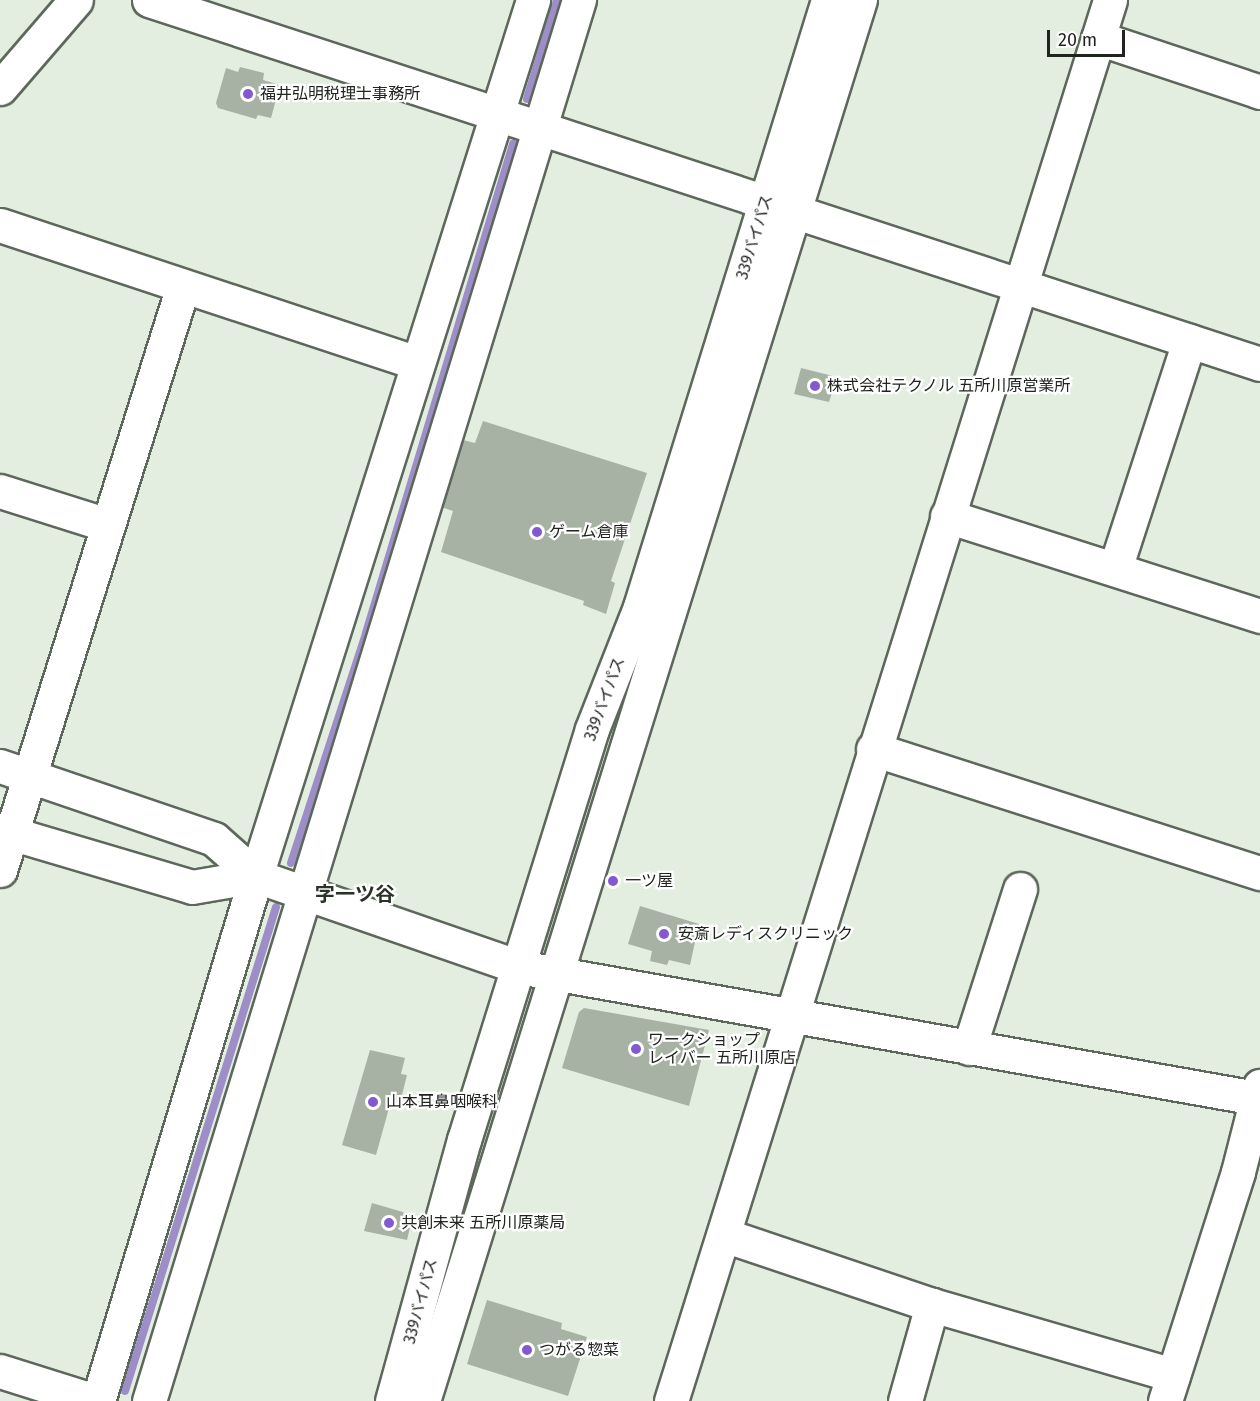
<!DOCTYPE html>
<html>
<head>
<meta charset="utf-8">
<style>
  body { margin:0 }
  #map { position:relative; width:1260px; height:1401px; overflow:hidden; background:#e3eee0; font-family:"Fira Sans","Noto Sans JP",sans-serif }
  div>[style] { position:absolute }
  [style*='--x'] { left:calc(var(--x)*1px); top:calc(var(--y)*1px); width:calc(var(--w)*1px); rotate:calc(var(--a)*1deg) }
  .stream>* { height:8px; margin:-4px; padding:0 4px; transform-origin:4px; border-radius:4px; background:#9d8ec8 }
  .building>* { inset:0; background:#a7b2a5 }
  .roads { filter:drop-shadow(2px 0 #5d675b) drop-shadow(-2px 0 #5d675b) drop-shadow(0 2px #5d675b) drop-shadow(0 -2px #5d675b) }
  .minor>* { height:33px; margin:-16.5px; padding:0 16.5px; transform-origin:16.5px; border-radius:16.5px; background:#fff }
  .dots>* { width:16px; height:16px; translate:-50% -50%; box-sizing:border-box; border:3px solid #fff; border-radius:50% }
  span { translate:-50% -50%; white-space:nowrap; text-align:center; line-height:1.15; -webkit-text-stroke:4.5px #fff; paint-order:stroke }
  .poi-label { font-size:16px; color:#20241f }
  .left { translate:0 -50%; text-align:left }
  .street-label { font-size:16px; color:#20241f }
  .quarter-label { font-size:20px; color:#2a3328; font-weight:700 }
  .scale { position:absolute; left:1047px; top:30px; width:78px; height:27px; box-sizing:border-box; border:3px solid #20241f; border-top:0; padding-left:8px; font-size:18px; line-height:21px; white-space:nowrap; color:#20241f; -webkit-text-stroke:4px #fff; paint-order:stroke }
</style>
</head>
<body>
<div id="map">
  <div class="stream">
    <i style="--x:527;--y:99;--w:103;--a:-73.1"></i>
    <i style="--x:291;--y:863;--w:242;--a:-71.9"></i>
    <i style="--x:366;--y:633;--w:511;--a:-73.27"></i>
    <i style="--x:125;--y:1391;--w:507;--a:-72.67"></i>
  </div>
  <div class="building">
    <i style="clip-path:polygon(240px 67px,264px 73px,263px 80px,280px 85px,271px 118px,258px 115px,256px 119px,218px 108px,216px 103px,226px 68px,238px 72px)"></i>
    <i style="clip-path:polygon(801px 368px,837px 377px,829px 402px,794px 394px)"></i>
    <i style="clip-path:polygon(483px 421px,647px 473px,611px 581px,615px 583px,606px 614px,583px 605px,584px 601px,441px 552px,453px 511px,441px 507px,463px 440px,475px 443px)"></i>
    <i style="clip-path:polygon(640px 906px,699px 924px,690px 965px,669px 960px,667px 965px,650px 961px,652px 951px,628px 944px)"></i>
    <i style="clip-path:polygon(584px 1008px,709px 1030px,689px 1106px,562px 1068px,579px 1012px)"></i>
    <i style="clip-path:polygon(370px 1050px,405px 1058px,401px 1074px,407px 1075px,400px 1103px,391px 1101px,376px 1155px,342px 1145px)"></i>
    <i style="clip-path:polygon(372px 1203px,413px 1215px,407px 1240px,364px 1231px)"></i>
    <i style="clip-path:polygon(487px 1300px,562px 1323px,561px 1329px,587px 1337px,568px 1396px,467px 1364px)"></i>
  </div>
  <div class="roads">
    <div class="minor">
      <i style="--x:149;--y:0;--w:1169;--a:18.14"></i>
      <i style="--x:1098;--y:38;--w:171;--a:18.4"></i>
      <i style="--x:0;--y:88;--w:116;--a:-49.2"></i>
      <i style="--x:0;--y:225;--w:440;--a:18.3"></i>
      <i style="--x:0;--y:491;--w:113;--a:17.5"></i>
      <i style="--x:947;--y:516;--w:329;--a:17.7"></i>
      <i style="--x:1115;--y:569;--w:240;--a:-72"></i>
      <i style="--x:873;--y:749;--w:406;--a:17.8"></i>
      <i style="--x:0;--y:766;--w:226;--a:18.8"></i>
      <i style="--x:214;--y:839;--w:56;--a:41.4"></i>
      <i style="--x:256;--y:876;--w:278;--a:19.1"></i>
      <i style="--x:519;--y:967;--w:749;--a:10.08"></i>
      <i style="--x:0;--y:830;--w:200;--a:16.5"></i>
      <i style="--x:192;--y:887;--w:65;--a:-9.8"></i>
      <i style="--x:0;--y:870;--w:612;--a:-72.6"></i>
      <i style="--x:969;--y:1048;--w:167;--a:-72.2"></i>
      <i style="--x:724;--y:1235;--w:219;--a:18.6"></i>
      <i style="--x:932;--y:1305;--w:251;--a:16.2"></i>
      <i style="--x:0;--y:1371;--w:100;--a:17.5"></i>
      <i style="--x:98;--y:1401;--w:548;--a:-73.25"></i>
      <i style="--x:256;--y:876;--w:919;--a:-72.45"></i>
      <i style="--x:149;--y:1401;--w:1466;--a:-72.94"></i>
      <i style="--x:392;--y:1401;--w:271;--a:-74.6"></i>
      <i style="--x:464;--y:1140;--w:430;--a:-72.7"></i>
      <i style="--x:592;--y:729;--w:131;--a:-68.5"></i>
      <i style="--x:640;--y:607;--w:635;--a:-72.79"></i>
      <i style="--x:423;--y:1401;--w:1468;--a:-72.68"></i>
      <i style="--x:671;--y:1401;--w:1468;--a:-72.6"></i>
      <i style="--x:905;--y:1401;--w:100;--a:-74.3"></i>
      <i style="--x:1165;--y:1401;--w:240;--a:-72.3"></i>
      <i style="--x:1238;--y:1172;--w:89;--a:-75.7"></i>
    </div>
  </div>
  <div class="dots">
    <i style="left:248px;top:94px;background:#8359d2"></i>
    <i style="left:815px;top:386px;background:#8359d2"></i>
    <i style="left:537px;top:532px;background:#8359d2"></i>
    <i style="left:613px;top:881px;background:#8359d2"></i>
    <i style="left:664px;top:934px;background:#8359d2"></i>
    <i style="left:636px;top:1049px;background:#8359d2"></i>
    <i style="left:373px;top:1102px;background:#8359d2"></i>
    <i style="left:389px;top:1223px;background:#8359d2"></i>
    <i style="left:527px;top:1350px;background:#8359d2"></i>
  </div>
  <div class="poi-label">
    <span class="left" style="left:260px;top:94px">福井弘明税理士事務所</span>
    <span class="left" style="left:827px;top:386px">株式会社テクノル 五所川原営業所</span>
    <span class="left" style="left:549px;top:532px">ゲーム倉庫</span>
    <span class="left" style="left:625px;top:881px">一ツ屋</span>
    <span class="left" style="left:678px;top:934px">安斎レディスクリニック</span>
    <span class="left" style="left:648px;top:1049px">ワークショップ<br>レイバー 五所川原店</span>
    <span class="left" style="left:386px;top:1102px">山本耳鼻咽喉科</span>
    <span class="left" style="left:401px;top:1223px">共創未来 五所川原薬局</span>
    <span class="left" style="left:539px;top:1350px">つがる惣菜</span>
  </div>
  <div class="street-label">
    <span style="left:755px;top:237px;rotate:-73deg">339バイパス</span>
    <span style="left:605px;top:699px;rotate:-70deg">339バイパス</span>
    <span style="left:421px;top:1301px;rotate:-75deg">339バイパス</span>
  </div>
  <div class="quarter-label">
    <span style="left:355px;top:894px">字一ツ谷</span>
  </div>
  <div class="scale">20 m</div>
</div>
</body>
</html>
